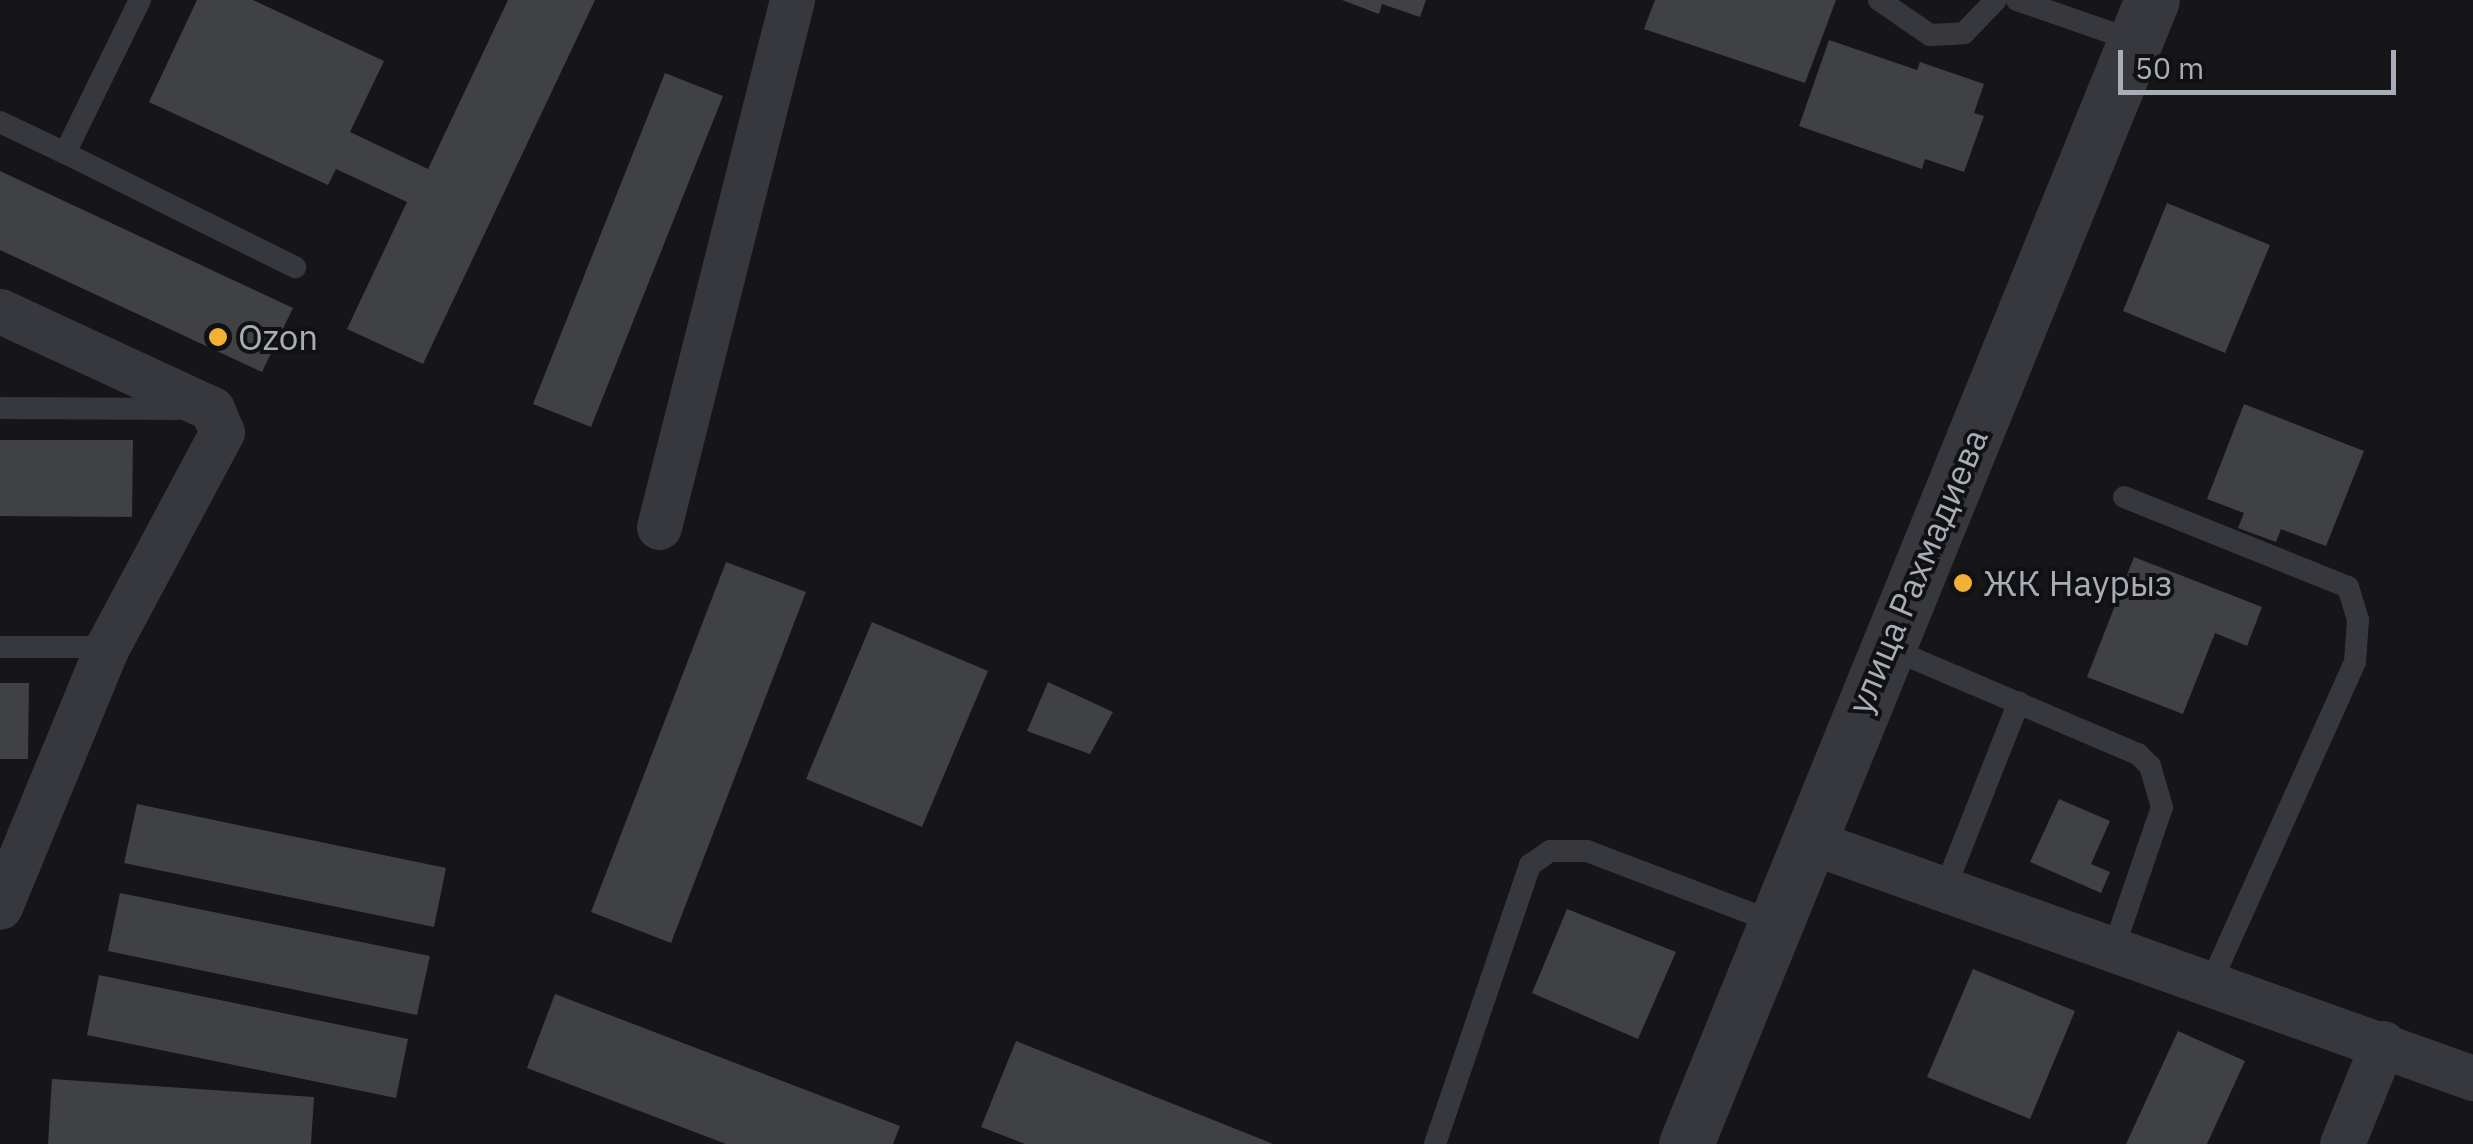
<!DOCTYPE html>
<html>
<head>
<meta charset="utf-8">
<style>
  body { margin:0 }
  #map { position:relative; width:2473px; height:1144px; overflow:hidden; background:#161618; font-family:"IBM Plex Sans",sans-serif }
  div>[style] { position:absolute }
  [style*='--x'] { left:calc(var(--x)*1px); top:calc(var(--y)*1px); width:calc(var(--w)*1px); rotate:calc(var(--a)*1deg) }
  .building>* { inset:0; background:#404145 }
  .service>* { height:22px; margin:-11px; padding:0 11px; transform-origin:11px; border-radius:11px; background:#37383d }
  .minor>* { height:45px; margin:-22.5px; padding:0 22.5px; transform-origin:22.5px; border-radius:22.5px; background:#37383d }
  .tertiary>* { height:55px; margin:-27.5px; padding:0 27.5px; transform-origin:27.5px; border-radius:27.5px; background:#37383d }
  .dots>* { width:28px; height:28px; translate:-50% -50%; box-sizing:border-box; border:5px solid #111113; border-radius:50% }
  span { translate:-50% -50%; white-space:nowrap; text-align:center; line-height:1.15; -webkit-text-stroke:8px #111113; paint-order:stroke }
  .poi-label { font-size:35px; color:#a8adb8 }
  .left { translate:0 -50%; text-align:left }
  .street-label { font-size:35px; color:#a8adb8 }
  .scale { position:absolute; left:2118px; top:50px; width:278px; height:45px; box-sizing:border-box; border:5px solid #a8adb8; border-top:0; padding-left:12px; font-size:30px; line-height:35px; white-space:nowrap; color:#a8adb8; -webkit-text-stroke:8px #111113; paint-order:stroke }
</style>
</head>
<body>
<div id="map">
  <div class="building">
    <i style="clip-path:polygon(197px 0,253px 0,384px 61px,350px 132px,428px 169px,508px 0,595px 0,423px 364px,347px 329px,407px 202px,336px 169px,328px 185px,149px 102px)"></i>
    <i style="clip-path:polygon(1342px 0,1426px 0,1420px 17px,1382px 4px,1379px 14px)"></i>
    <i style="clip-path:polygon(1655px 0,1836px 0,1805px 83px,1644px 29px)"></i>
    <i style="clip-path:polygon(1829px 40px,1917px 70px,1920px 62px,1984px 84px,1974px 113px,1984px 116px,1964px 172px,1925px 159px,1922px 169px,1799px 126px)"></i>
    <i style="clip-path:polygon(665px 73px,723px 96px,591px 427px,533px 404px)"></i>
    <i style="clip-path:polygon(0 171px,293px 308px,262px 372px,0 250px)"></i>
    <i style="clip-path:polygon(2167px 203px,2270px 245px,2225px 353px,2123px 311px)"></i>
    <i style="clip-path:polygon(2244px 404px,2364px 451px,2326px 546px,2281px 529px,2276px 542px,2238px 528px,2244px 513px,2207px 499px)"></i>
    <i style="clip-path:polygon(0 440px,133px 440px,132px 517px,0 516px)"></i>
    <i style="clip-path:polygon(2134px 557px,2262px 607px,2247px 646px,2215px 633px,2183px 714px,2087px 677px)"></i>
    <i style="clip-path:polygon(726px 562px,806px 592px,671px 943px,591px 912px)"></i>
    <i style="clip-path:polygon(872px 622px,988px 671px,922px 827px,806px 779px)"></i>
    <i style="clip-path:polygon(1048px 682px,1113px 712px,1090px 754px,1027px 731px)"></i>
    <i style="clip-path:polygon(0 683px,29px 683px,28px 759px,0 759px)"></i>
    <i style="clip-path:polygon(2059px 799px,2110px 821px,2091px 864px,2110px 872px,2101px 893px,2030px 862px)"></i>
    <i style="clip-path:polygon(137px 804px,446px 868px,434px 927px,124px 863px)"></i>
    <i style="clip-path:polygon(120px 893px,430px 956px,417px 1015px,108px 951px)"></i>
    <i style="clip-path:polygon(1567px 909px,1676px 952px,1638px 1039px,1532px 993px)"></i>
    <i style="clip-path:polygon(1973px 969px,2075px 1011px,2030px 1119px,1927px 1077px)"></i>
    <i style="clip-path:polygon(99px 975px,408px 1039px,396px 1098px,87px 1035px)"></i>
    <i style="clip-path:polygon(555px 994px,900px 1126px,893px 1144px,726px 1144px,527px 1068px)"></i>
    <i style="clip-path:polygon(2178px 1031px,2245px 1061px,2207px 1144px,2126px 1144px)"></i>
    <i style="clip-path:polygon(1016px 1041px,1273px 1144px,1025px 1144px,981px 1127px)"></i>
    <i style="clip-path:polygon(52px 1079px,314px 1097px,311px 1144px,48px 1144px)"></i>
  </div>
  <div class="service">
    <i style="--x:1879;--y:0;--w:62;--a:34.5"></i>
    <i style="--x:1930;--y:35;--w:34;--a:-3"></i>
    <i style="--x:1964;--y:33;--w:46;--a:-45.9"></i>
    <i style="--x:2017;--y:0;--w:125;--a:19.2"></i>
    <i style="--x:0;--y:122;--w:72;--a:25.5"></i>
    <i style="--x:65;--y:153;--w:170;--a:-63.9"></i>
    <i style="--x:65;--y:153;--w:257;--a:26.4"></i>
    <i style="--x:0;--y:408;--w:188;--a:0.3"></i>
    <i style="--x:2124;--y:497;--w:241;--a:21.9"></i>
    <i style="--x:2348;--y:587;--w:34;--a:73"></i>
    <i style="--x:2358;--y:620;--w:42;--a:94.1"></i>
    <i style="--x:2355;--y:662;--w:356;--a:114.2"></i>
    <i style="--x:0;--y:647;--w:107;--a:0"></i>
    <i style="--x:1889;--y:648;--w:271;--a:23.1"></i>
    <i style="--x:2138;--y:754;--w:17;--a:45"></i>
    <i style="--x:2150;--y:766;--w:43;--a:73.7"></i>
    <i style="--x:2162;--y:807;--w:154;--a:108.9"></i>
    <i style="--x:1944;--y:891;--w:203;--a:-68.4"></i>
    <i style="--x:1435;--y:1144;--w:295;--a:-71.2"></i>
    <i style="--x:1530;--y:865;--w:24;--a:-35"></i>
    <i style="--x:1550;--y:851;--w:37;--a:0"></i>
    <i style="--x:1587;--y:851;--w:200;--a:20.8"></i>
  </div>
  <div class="minor">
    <i style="--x:0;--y:311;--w:234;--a:24.8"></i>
    <i style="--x:212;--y:409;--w:25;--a:67"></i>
    <i style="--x:222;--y:432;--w:244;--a:118.1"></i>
    <i style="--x:107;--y:647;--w:281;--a:112.4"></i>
    <i style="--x:659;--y:527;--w:544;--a:-75.84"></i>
    <i style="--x:1806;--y:840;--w:708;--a:19.64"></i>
    <i style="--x:2342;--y:1144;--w:109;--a:-67.9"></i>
  </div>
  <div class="tertiary">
    <i style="--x:1686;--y:1144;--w:1235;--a:-67.84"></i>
  </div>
  <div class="dots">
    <i style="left:218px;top:337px;background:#f2b134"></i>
    <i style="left:1963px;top:583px;background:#f2b134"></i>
  </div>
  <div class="poi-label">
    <span class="left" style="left:238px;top:337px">Ozon</span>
    <span class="left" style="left:1983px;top:583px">ЖК Наурыз</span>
  </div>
  <div class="street-label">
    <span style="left:1917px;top:571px;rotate:-67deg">улица Рахмадиева</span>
  </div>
  <div class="scale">50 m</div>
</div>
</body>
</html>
